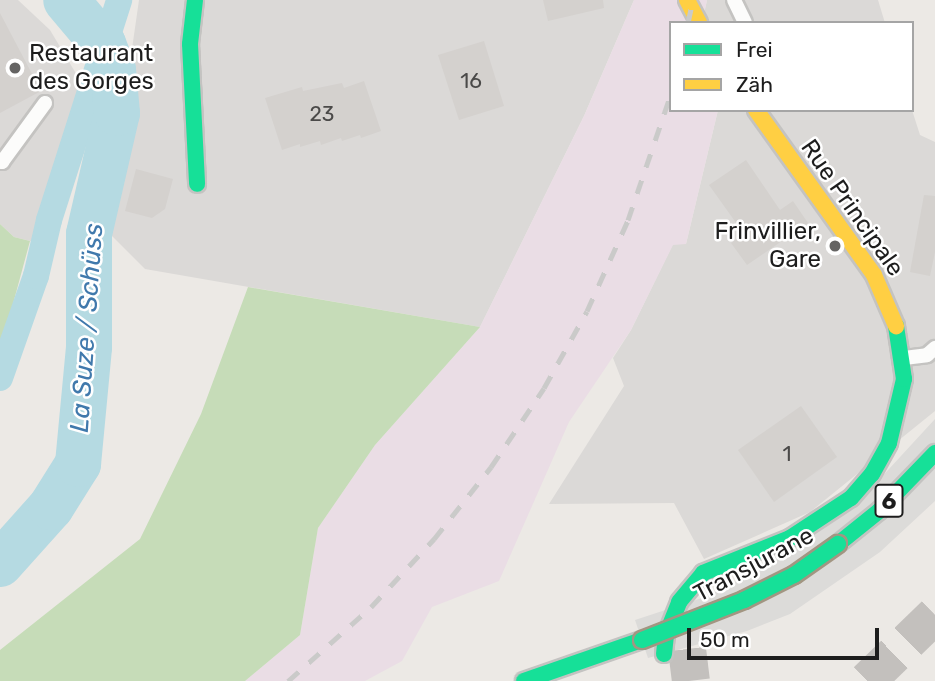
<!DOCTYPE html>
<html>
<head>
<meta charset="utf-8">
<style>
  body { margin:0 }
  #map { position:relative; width:935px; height:681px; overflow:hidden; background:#ece9e5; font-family:Rubik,sans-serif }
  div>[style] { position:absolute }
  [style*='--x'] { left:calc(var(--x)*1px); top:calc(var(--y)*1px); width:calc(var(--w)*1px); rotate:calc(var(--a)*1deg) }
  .residential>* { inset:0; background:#dbd9d7 }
  .industrial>* { inset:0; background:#eadde5 }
  .forest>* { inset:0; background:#c6dcb8 }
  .pier>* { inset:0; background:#dcdbd9 }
  .canal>* { height:26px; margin:-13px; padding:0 13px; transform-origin:13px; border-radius:13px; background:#b5dae2 }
  .river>* { height:46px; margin:-23px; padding:0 23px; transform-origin:23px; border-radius:23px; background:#b5dae2 }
  .building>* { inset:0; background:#d4d1ce }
  .secondary-tunnel>* { height:38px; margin-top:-19px; transform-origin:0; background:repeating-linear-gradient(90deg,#c3c0bd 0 38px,transparent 0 57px) }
  .roads { filter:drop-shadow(2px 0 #c4c3c1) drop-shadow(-2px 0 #c4c3c1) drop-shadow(0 2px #c4c3c1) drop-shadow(0 -2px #c4c3c1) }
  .lane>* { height:14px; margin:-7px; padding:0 7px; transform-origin:7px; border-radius:7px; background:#fcfcfb }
  .fast>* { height:16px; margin:-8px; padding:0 8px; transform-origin:8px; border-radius:8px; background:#16e098 }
  .slow>* { height:16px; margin:-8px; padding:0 8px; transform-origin:8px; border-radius:8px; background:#ffcf43 }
  .rail>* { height:5px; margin-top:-2.5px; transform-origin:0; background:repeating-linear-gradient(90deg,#cacac9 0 14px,transparent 0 28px) }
  .bridges { filter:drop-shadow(2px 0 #a29682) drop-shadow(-2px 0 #a29682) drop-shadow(0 2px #a29682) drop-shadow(0 -2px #a29682) }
  .fast-bridge>* { height:16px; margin:-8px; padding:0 8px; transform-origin:8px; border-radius:8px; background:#16e098 }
  .dots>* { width:19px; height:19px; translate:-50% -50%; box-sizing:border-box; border:4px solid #fff; border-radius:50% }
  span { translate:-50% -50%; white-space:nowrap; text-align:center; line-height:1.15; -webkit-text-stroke:5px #fff; paint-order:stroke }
  .number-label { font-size:21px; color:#4b4a49 }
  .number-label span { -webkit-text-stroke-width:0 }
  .shield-label span { padding:2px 5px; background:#fff; border:2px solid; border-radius:5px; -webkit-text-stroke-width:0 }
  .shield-label { font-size:23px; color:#1d1d1d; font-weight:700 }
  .poi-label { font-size:24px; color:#1d1d1d }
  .left { translate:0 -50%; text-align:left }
  .right { translate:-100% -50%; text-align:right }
  .street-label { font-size:24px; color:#1d1d1d }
  .water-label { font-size:26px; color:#4079ac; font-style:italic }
  .legend { position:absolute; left:669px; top:21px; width:245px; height:91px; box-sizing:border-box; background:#fff; border:2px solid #a5a5a5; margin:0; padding:9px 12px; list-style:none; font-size:21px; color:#1d1d1d }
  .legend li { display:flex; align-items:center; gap:14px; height:35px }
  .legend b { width:35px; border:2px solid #a5a5a5 }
  .scale { position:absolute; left:687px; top:628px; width:192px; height:32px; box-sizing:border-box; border:4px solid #1d1d1d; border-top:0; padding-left:9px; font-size:21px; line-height:24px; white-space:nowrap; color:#1d1d1d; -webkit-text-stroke:5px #fff; paint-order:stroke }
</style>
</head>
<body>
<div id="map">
  <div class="residential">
    <i style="clip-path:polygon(0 0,18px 0,50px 30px,90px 97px,55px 247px,14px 237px,0 224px)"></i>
    <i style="clip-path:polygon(139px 0,634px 0,584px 116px,480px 327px,145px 269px,106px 230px)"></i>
    <i style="clip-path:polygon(707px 0,878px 0,885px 23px,702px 23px)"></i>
    <i style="clip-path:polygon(718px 110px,912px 110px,920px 135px,935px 142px,935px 411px,810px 512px,704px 559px,674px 503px,549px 504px,624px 386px,613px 358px,631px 330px,673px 244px,686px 244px)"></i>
  </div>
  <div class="industrial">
    <i style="clip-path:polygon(634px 0,707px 0,702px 23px,671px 23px,671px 110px,718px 110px,686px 244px,673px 245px,631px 330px,569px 422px,499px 581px,432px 607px,402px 661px,365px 681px,245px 681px,300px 635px,318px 528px,375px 445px,480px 327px,584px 116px)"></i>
  </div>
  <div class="forest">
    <i style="clip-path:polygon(0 224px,14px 237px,30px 241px,0 352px)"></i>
    <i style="clip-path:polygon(248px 287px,480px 327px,375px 445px,318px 528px,300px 635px,245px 681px,0 681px,0 650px,140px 539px,201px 414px)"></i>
  </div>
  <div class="pier">
    <i style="clip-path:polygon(935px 419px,935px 501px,880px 552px,790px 614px,747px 631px,648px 658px,635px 620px,705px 597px,749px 575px,866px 494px)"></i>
  </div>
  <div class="canal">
    <i style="--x:0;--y:378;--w:108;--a:-70.6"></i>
    <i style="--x:36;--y:276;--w:57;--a:-76.9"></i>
    <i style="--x:49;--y:220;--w:231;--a:-72.3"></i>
  </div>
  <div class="river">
    <i style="--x:0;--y:564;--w:76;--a:-48.2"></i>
    <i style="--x:51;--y:507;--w:51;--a:-57.9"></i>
    <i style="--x:78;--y:464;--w:118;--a:-84.6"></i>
    <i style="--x:89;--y:347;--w:113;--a:-90"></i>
    <i style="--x:89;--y:234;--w:124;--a:-77"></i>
    <i style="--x:117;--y:113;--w:43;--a:-95.3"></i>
    <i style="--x:113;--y:70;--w:28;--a:-111"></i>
    <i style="--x:103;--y:44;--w:57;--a:-130.1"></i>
  </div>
  <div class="building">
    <i style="clip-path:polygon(543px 0,603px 0,604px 8px,548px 21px)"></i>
    <i style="clip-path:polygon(0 13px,41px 91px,0 113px)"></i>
    <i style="clip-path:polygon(484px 41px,504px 106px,459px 120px,438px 55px)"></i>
    <i style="clip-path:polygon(364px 81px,381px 131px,361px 138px,360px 135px,342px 141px,341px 138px,321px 145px,320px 141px,300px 147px,300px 144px,282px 150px,265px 98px,302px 87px,303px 91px,342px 83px,344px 88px)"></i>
    <i style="clip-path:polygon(746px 160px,780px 210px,793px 201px,808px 223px,747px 265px,731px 243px,744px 234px,709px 185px)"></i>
    <i style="clip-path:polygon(136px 169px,173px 179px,165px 209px,152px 218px,125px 211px)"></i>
    <i style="clip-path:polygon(924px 195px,935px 196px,935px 252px,930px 276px,910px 272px)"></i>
    <i style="clip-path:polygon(801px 406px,837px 457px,774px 502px,738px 450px)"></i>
  </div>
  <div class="secondary-tunnel">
    <i style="--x:687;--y:649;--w:32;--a:83"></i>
    <i style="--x:867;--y:681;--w:95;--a:-44.1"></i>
  </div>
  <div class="roads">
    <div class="lane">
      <i style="--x:734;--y:0;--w:25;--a:64"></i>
      <i style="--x:0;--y:160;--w:3;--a:45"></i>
      <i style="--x:2;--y:162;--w:73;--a:-53.9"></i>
      <i style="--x:904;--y:358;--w:23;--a:-7"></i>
      <i style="--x:927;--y:355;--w:11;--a:-41"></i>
    </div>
    <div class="fast">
      <i style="--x:195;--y:0;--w:44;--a:96.5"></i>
      <i style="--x:190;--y:44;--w:140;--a:87.1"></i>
      <i style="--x:838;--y:544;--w:53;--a:-38.8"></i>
      <i style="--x:879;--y:511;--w:81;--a:-46"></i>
      <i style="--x:664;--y:654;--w:19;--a:-84"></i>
      <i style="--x:666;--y:635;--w:35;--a:-68"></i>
      <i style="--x:679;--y:602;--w:38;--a:-50"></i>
      <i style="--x:703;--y:573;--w:94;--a:-21.9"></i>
      <i style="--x:790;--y:538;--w:73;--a:-33.3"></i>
      <i style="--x:851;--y:498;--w:32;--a:-49"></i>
      <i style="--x:872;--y:474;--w:35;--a:-61"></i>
      <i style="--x:889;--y:443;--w:66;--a:-76.8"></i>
      <i style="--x:904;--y:379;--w:54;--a:-98.6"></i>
      <i style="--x:524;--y:681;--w:125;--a:-19.2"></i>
    </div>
    <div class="slow">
      <i style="--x:687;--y:0;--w:26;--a:62"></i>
      <i style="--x:756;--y:110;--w:203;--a:54.4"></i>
      <i style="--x:874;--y:275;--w:56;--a:66.7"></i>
    </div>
  </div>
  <div class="rail">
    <i style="--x:688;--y:23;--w:24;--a:-78"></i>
    <i style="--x:288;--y:681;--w:111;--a:-41.7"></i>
    <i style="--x:371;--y:607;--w:93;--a:-47.2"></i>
    <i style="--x:434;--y:539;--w:92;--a:-51.6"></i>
    <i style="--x:491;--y:467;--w:95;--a:-56.1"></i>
    <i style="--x:544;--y:388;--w:88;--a:-60.8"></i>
    <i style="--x:587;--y:311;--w:100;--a:-65.7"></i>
    <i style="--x:628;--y:220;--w:133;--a:-71.2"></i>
  </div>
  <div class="bridges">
    <div class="fast-bridge">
      <i style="--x:642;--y:640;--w:110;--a:-21.4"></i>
      <i style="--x:744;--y:600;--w:56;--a:-26.6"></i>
      <i style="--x:794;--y:575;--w:54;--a:-35.2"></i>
    </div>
  </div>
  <div class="dots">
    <i style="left:15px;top:68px;background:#656463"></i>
    <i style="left:835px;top:246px;background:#656463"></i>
  </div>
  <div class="number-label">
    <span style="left:471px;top:81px">16</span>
    <span style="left:322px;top:114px">23</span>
    <span style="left:787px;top:454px">1</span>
  </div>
  <div class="shield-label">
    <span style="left:889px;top:501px">6</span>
  </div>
  <div class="poi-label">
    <span class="left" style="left:29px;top:68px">Restaurant<br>des Gorges</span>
    <span class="right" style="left:821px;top:246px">Frinvillier,<br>Gare</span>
  </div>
  <div class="street-label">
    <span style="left:852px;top:208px;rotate:55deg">Rue Principale</span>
    <span style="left:754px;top:565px;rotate:-28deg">Transjurane</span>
  </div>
  <div class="water-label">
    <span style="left:87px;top:328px;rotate:-86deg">La Suze / Schüss</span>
  </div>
  <ul class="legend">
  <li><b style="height:9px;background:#16e098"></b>Frei</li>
  <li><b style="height:9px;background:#ffcf43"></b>Zäh</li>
  </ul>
  <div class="scale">50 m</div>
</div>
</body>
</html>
